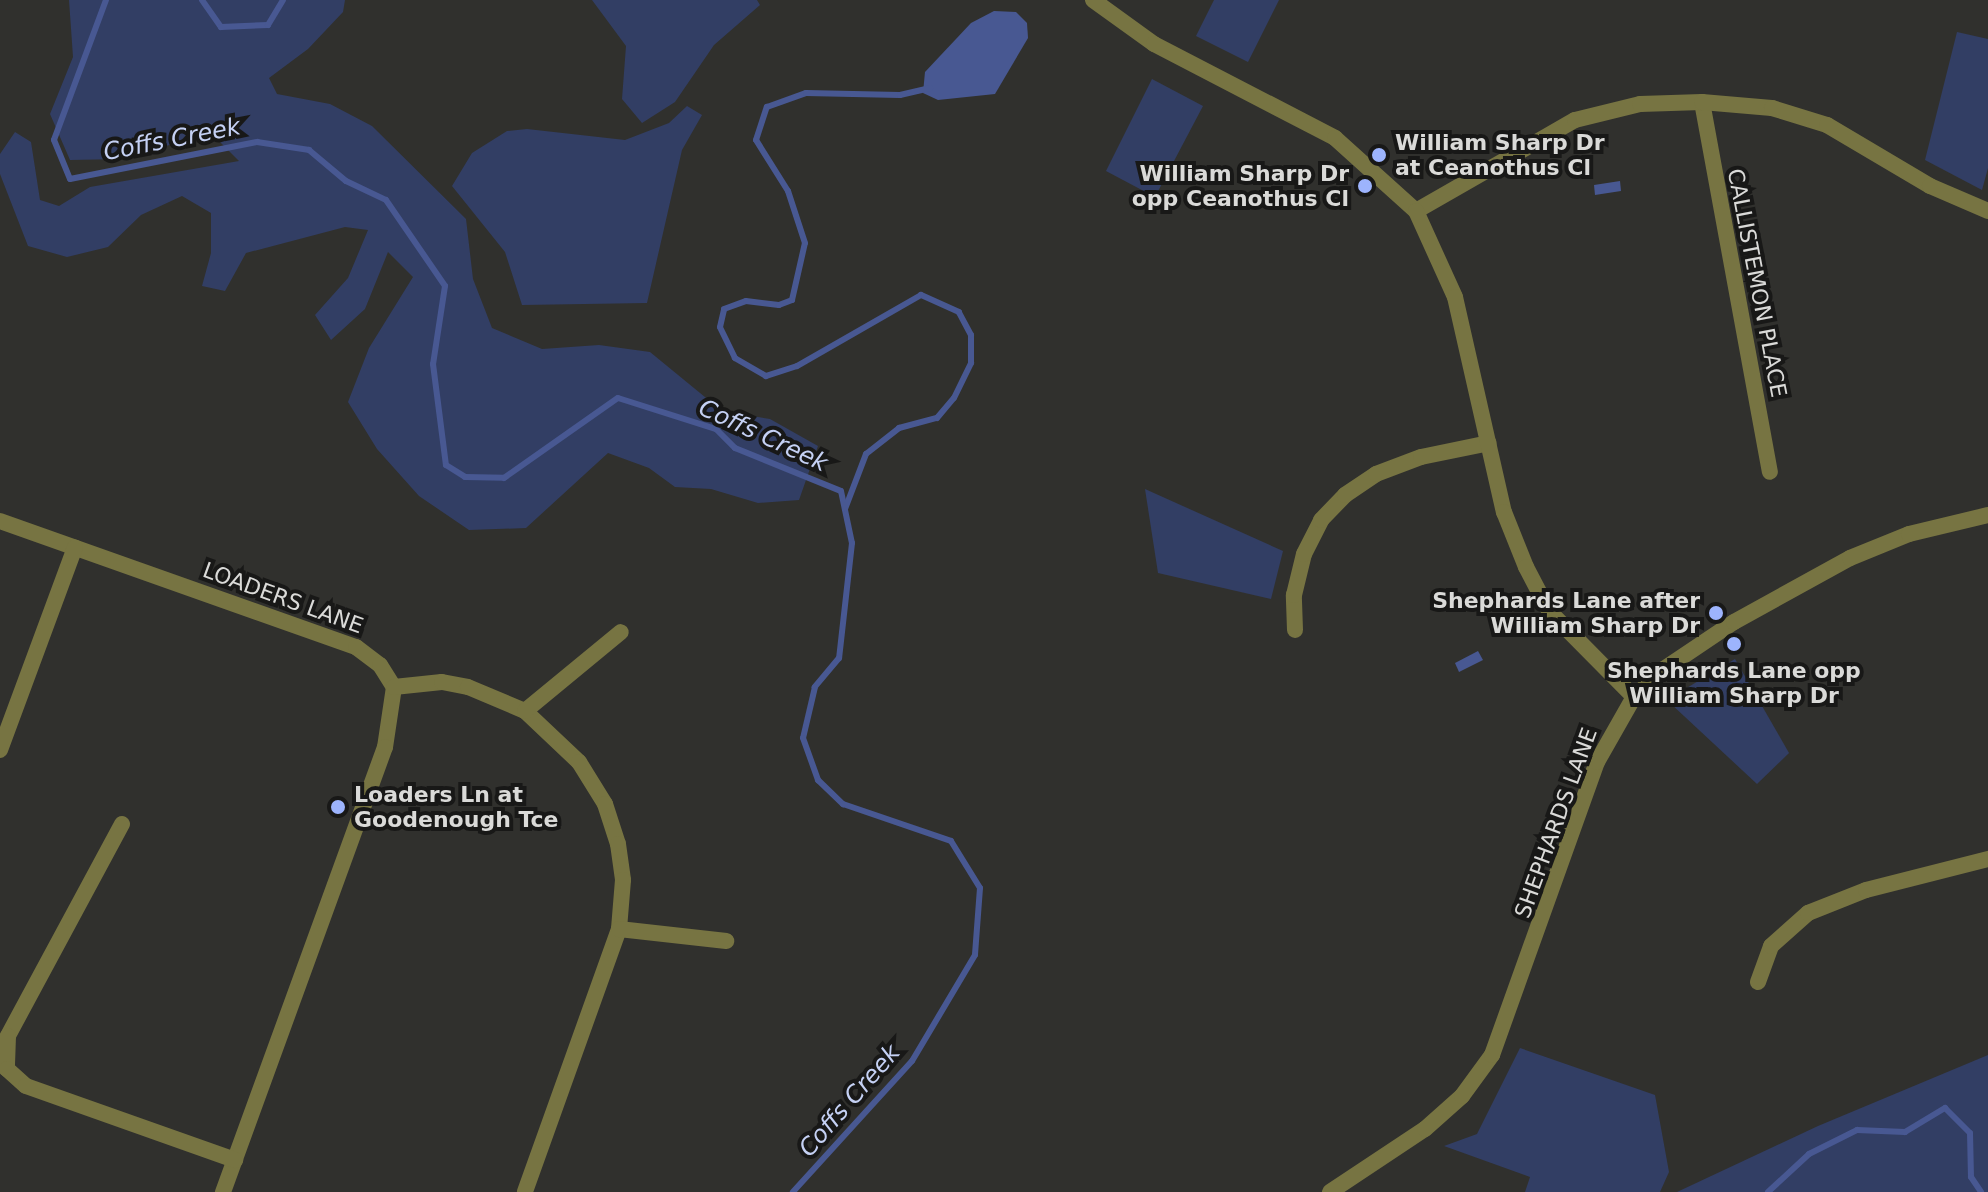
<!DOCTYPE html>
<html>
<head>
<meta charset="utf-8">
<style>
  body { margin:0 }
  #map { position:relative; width:1988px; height:1192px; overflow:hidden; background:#30302d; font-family:"DejaVu Sans",sans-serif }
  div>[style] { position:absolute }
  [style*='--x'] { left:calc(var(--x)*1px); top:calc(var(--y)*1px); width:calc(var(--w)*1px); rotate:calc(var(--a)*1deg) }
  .green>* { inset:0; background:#323e64 }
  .water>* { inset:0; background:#485892 }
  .stream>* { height:6px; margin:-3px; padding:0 3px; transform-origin:3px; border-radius:3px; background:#485892 }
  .minor>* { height:16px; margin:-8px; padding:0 8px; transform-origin:8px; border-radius:8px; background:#777442 }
  .tertiary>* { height:16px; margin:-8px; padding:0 8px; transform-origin:8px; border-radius:8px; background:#777442 }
  .dots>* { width:22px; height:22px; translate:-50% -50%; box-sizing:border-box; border:4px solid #181817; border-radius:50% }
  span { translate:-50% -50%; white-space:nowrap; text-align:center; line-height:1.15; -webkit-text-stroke:8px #181817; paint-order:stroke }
  .poi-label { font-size:22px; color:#dadad8; font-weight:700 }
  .left { translate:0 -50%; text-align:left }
  .right { translate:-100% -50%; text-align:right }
  .street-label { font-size:22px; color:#dadad8 }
  .water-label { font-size:24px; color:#c5d1f4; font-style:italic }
</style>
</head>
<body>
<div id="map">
  <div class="green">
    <i style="clip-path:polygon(69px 0,345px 0,343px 12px,308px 49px,269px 78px,277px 94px,330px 104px,372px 126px,466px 219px,473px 279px,492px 328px,542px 349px,599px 345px,650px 352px,722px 411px,770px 419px,818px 446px,799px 500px,758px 503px,711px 489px,675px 487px,649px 468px,608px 453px,526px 528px,469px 530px,419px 496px,377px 449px,348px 402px,369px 348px,413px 277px,388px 252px,365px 309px,331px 340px,315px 315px,348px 278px,368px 230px,345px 227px,246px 253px,225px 291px,202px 286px,211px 253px,211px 213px,182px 196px,141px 215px,108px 247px,67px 257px,28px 246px,0 174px,0 154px,15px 132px,31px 142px,40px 200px,59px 206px,90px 187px,239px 161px,211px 133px,121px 159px,70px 160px,50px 114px,73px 57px)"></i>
    <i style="clip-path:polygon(592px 0,757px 0,760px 5px,714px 45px,675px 102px,642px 123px,622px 99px,626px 46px)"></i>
    <i style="clip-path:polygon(1214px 0,1279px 0,1248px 62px,1196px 36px)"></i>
    <i style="clip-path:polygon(1957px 32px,1988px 39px,1988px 168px,1982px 190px,1925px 160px)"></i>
    <i style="clip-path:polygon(1152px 79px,1203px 106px,1155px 197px,1106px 171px)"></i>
    <i style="clip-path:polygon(687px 106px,702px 115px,682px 150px,647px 303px,522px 305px,505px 252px,452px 186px,472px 153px,507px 131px,527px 129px,625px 140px,669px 123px)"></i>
    <i style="clip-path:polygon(1145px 489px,1283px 551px,1271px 599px,1158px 573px)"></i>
    <i style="clip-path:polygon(1735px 659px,1789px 753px,1757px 784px,1670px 703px,1680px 692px)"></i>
    <i style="clip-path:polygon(1520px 1048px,1655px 1095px,1669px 1172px,1660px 1192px,1525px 1192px,1530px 1177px,1444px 1146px,1477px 1134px)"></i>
    <i style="clip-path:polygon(1988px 1055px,1988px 1192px,1677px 1192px,1818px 1126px)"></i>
  </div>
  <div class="water">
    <i style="clip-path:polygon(994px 11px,1016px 12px,1027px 23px,1028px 38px,995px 94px,938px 100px,923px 93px,925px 72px,971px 23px)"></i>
    <i style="clip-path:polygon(1620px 181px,1621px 191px,1595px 195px,1594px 185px)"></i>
    <i style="clip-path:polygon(1478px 651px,1483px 660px,1459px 672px,1455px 663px)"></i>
  </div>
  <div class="stream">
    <i style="--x:106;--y:0;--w:149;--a:110.4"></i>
    <i style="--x:54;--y:140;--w:42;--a:67.7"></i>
    <i style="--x:70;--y:179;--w:191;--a:-11.2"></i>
    <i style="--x:257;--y:142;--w:53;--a:8.7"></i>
    <i style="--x:309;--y:150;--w:48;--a:40"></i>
    <i style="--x:346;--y:181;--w:44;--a:25.4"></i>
    <i style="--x:386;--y:200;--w:104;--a:55.5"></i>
    <i style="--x:445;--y:286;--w:79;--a:98.7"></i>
    <i style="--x:433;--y:364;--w:102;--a:82.7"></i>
    <i style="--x:446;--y:465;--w:22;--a:32"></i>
    <i style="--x:465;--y:477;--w:39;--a:1"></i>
    <i style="--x:504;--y:478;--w:139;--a:-35.1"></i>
    <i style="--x:618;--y:398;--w:103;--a:17.6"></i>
    <i style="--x:716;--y:429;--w:27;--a:45"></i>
    <i style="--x:735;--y:448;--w:114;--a:22.1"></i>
    <i style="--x:841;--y:491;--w:53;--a:78.1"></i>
    <i style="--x:852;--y:543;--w:116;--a:96.4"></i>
    <i style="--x:839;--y:658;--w:38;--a:130"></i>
    <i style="--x:815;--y:687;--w:52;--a:103.2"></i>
    <i style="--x:803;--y:738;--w:45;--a:70.3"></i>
    <i style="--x:818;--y:780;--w:35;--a:44"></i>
    <i style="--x:843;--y:804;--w:114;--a:18.9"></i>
    <i style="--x:951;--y:841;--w:55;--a:58.3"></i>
    <i style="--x:980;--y:888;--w:67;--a:94.3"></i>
    <i style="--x:975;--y:955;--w:123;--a:120.7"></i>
    <i style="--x:912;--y:1061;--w:177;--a:132.3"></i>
    <i style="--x:202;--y:0;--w:33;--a:55"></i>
    <i style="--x:221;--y:27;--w:47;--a:-2.4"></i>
    <i style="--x:268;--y:25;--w:29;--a:-59"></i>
    <i style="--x:845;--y:509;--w:59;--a:-69.1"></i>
    <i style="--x:866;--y:454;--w:42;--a:-38.2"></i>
    <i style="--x:899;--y:428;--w:39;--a:-15"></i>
    <i style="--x:937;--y:418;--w:26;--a:-50"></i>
    <i style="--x:954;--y:398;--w:39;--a:-64"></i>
    <i style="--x:971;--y:363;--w:28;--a:-90"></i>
    <i style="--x:971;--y:335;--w:26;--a:-118"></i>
    <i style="--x:959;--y:312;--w:42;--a:-155.9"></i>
    <i style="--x:921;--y:295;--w:143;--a:150.2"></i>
    <i style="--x:797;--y:366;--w:33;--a:162"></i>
    <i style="--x:766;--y:376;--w:36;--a:-150"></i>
    <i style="--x:735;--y:358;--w:34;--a:-116"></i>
    <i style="--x:720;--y:327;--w:18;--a:-77"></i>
    <i style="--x:724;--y:309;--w:23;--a:-20"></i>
    <i style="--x:746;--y:301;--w:33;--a:7"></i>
    <i style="--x:779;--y:305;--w:14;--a:-21"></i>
    <i style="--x:792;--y:300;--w:58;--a:-77.2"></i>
    <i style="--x:805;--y:243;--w:55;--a:-108.1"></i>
    <i style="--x:788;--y:191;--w:60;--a:-122.1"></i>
    <i style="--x:756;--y:140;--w:35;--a:-72"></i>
    <i style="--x:767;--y:107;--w:41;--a:-19.7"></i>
    <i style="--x:806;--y:93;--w:94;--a:1.2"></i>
    <i style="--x:900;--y:95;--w:31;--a:-13"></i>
    <i style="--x:1768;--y:1192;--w:56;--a:-42.8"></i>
    <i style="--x:1809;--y:1154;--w:54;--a:-26.6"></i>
    <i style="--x:1857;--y:1130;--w:48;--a:2.4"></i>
    <i style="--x:1905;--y:1132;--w:47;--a:-31"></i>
    <i style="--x:1945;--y:1108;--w:35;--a:45"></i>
    <i style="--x:1970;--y:1133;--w:44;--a:88.7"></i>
    <i style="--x:1971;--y:1177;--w:18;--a:56"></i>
  </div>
  <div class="minor">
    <i style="--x:1702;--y:102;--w:376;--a:79.6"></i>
    <i style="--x:1416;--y:211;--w:183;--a:-29.8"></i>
    <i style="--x:1575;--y:120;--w:67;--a:-13.8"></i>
    <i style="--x:1640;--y:104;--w:62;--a:-1.8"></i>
    <i style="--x:1702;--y:102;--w:70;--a:4.9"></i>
    <i style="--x:1772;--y:108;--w:58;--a:17.2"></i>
    <i style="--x:1827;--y:125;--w:120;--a:30.6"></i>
    <i style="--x:1930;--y:186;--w:63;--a:23.3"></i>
    <i style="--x:0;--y:521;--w:378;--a:19.5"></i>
    <i style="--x:356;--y:647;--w:30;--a:37"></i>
    <i style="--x:380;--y:665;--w:26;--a:58"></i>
    <i style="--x:394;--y:687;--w:61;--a:98.5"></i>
    <i style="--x:385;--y:747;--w:474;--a:110"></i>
    <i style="--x:1295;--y:630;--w:35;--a:-92"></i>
    <i style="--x:1294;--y:595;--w:42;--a:-76.3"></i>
    <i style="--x:1304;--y:554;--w:38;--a:-63"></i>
    <i style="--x:1321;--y:520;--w:35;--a:-46"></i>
    <i style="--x:1345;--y:495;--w:37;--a:-34"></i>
    <i style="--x:1376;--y:474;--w:48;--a:-20.7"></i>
    <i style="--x:1421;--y:457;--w:69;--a:-11.6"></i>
    <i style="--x:394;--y:687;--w:48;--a:-5.9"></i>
    <i style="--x:442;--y:682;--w:26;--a:11"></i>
    <i style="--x:468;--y:687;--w:62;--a:22.8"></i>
    <i style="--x:525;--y:711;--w:74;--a:43.4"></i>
    <i style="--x:579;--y:762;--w:49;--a:58.2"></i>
    <i style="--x:605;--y:804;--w:42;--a:72"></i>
    <i style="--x:618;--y:844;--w:36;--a:82"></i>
    <i style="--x:623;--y:880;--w:49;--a:94.7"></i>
    <i style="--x:619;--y:929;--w:279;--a:109.7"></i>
    <i style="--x:525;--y:711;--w:124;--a:-39.5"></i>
    <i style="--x:0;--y:750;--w:216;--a:-69.7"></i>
    <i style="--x:122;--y:824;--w:241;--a:118.3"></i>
    <i style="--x:8;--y:1036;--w:33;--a:92"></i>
    <i style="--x:7;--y:1069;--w:25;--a:42"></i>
    <i style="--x:26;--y:1086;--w:222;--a:19.5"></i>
    <i style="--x:619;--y:929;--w:108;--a:6.4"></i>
    <i style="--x:1758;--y:982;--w:38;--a:-70"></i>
    <i style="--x:1771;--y:946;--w:50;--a:-41.7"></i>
    <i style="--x:1808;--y:913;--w:62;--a:-21.6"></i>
    <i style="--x:1866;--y:890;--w:126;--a:-14.3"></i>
  </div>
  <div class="tertiary">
    <i style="--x:1093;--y:0;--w:75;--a:35.8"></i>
    <i style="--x:1154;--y:44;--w:204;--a:27.4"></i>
    <i style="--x:1335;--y:138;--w:109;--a:42"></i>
    <i style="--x:1416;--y:211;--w:94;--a:65.6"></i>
    <i style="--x:1455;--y:297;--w:221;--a:77.2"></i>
    <i style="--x:1504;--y:512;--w:59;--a:68.2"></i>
    <i style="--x:1526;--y:567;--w:50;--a:62.4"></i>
    <i style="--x:1549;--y:611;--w:121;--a:45.3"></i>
    <i style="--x:1330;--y:1192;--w:114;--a:-33.6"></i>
    <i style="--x:1425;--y:1129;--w:50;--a:-41.7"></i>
    <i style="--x:1462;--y:1096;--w:51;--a:-53.8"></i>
    <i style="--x:1492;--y:1055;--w:311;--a:-70.3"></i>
    <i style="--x:1597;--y:762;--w:75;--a:-60.4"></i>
    <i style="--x:1634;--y:697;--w:41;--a:-43"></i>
    <i style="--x:1664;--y:669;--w:84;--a:-33.9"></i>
    <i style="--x:1734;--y:622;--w:132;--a:-28.9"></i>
    <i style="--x:1850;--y:558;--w:64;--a:-22.1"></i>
    <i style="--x:1909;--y:534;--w:81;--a:-13.5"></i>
  </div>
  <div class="dots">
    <i style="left:1379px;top:155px;background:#9db4fd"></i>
    <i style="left:1365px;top:186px;background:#9db4fd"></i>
    <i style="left:1716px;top:613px;background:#9db4fd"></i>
    <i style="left:1734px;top:644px;background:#9db4fd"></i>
    <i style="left:338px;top:807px;background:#9db4fd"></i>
  </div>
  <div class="poi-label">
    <span class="left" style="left:1395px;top:155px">William Sharp Dr<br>at Ceanothus Cl</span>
    <span class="right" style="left:1349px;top:186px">William Sharp Dr<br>opp Ceanothus Cl</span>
    <span class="right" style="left:1700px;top:613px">Shephards Lane after<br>William Sharp Dr</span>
    <span style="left:1734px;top:683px">Shephards Lane opp<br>William Sharp Dr</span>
    <span class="left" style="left:354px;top:807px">Loaders Ln at<br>Goodenough Tce</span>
  </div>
  <div class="street-label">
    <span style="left:1757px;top:283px;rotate:79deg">CALLISTEMON PLACE</span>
    <span style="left:283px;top:598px;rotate:20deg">LOADERS LANE</span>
    <span style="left:1556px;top:823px;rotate:-70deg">SHEPHARDS LANE</span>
  </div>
  <div class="water-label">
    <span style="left:172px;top:140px;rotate:-11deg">Coffs Creek</span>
    <span style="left:763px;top:436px;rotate:25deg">Coffs Creek</span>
    <span style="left:850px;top:1101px;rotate:-49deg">Coffs Creek</span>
  </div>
</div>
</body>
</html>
